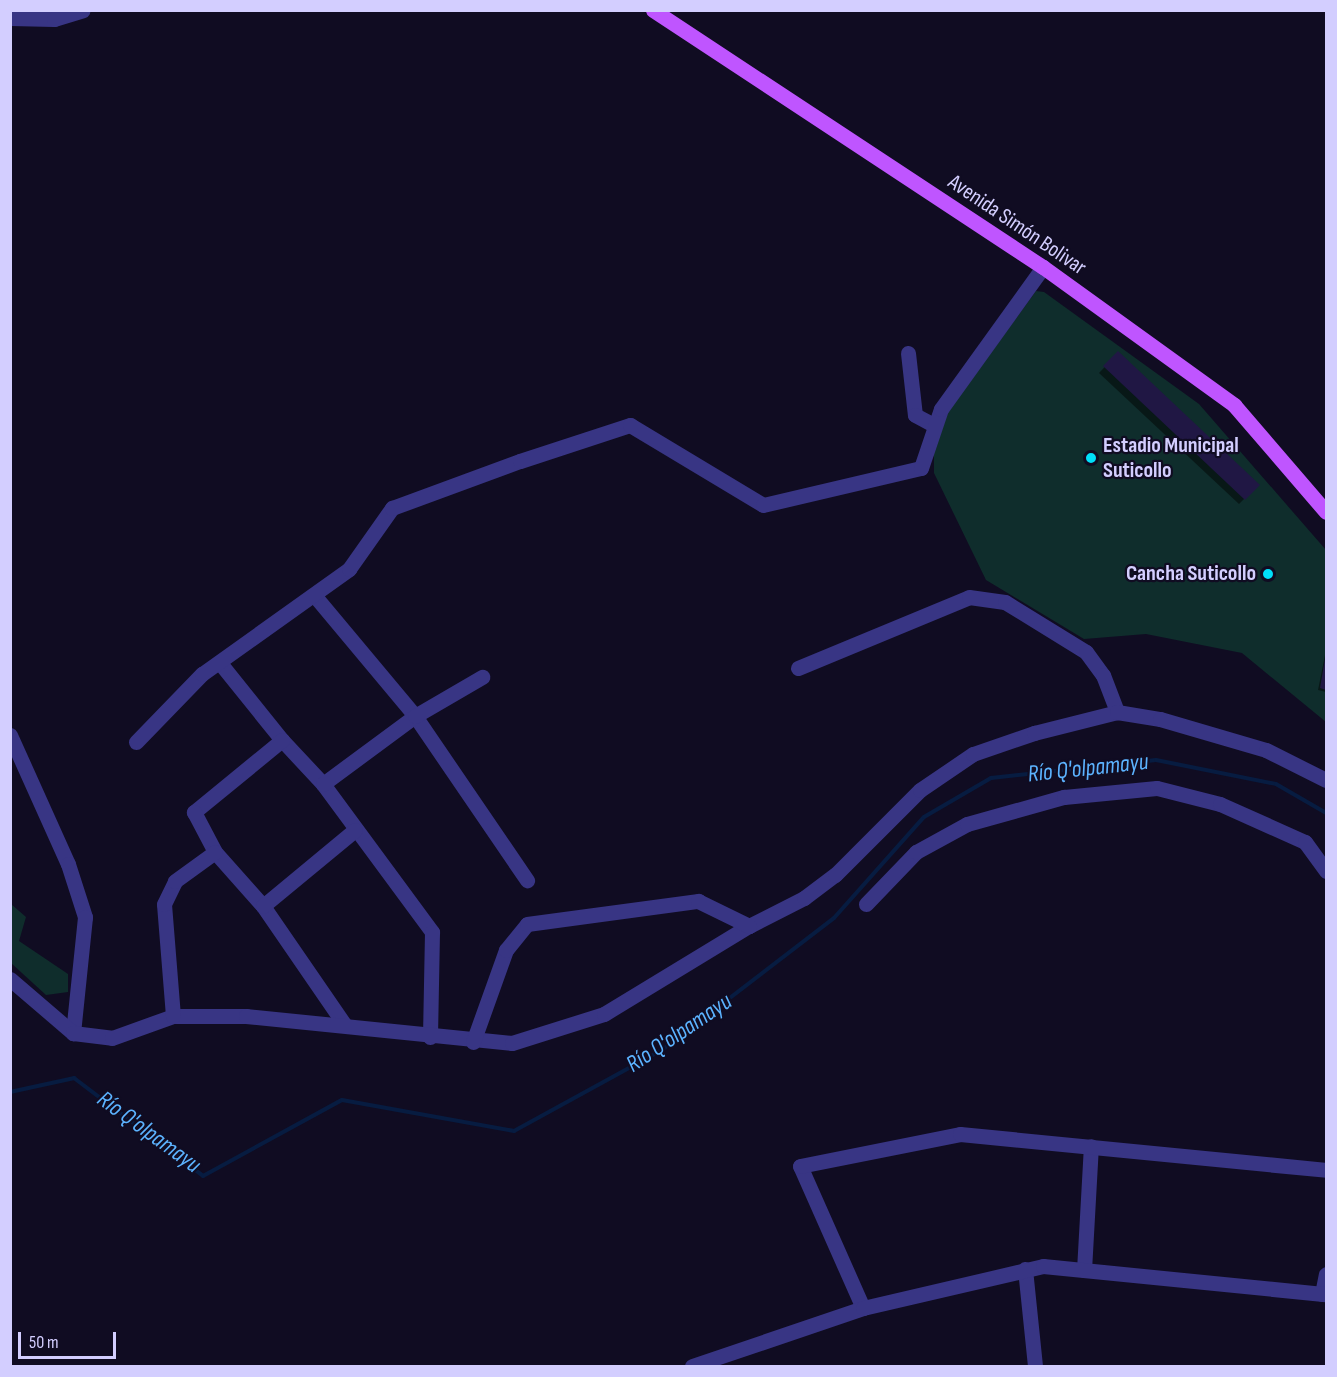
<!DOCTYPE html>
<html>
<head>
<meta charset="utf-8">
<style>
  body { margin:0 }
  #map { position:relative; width:1337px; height:1377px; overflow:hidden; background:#100c22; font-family:"Sofia Sans Condensed",sans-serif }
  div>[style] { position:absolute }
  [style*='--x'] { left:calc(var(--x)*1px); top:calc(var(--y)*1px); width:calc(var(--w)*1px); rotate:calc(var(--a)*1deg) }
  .green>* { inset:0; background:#0f2d2c }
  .shadow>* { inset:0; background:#0007 }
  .stream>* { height:4px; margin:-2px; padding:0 2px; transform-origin:2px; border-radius:2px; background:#071c41 }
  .building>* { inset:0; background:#201744 }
  .minor>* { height:15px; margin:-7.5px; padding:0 7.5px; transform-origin:7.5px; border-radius:7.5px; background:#383584 }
  .major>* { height:15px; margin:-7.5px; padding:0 7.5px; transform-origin:7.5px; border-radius:7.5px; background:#bf55ff }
  .dots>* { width:16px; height:16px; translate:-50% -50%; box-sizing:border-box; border:3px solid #100c22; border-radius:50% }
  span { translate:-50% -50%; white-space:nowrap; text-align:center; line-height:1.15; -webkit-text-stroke:4.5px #100c22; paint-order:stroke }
  .street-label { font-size:22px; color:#d3ceff }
  .poi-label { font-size:22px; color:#d3ceff; font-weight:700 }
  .left { translate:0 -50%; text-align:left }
  .right { translate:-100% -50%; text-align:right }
  .water-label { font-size:24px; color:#5cb3ff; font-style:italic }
  .frame { position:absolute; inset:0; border:12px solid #d3ceff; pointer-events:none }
  .scale { position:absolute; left:18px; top:1332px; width:98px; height:27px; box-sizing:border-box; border:3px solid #d3ceff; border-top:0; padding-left:8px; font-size:18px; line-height:21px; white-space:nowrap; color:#d3ceff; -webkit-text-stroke:4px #100c22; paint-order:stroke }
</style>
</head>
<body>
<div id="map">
  <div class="green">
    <i style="clip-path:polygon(1036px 291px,1044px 292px,1199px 404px,1326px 550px,1326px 722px,1242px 653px,1146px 634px,1084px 639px,986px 580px,934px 473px,934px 442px,950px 409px)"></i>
    <i style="clip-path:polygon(11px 904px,26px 917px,19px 941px,68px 974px,68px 992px,46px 995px,11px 963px)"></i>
  </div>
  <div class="shadow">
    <i style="clip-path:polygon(1118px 353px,1258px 485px,1239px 504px,1099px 373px)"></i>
    <i style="clip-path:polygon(1326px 650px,1326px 692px,1318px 690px)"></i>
  </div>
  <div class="stream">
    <i style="--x:10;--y:1092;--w:66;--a:-12.3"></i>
    <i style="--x:74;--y:1078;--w:162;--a:37.2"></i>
    <i style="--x:203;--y:1176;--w:158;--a:-28.7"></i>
    <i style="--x:342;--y:1100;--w:175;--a:10.2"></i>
    <i style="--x:514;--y:1131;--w:169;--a:-28.7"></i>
    <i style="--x:662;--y:1050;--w:217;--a:-37.5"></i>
    <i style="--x:834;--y:918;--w:135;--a:-48.3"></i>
    <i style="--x:924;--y:817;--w:78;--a:-30.2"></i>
    <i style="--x:991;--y:778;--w:166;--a:-6.2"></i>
    <i style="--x:1156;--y:760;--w:122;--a:11.3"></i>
    <i style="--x:1276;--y:784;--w:58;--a:30.1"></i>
  </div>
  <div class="building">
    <i style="clip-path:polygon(1118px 351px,1260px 485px,1245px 500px,1103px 366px)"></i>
    <i style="clip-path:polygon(1325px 659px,1326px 660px,1326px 690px,1320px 688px)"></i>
  </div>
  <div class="minor">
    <i style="--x:10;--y:18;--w:44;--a:1.3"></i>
    <i style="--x:54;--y:19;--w:30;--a:-17"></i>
    <i style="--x:908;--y:353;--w:62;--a:83.6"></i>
    <i style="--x:915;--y:415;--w:21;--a:28"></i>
    <i style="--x:314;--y:595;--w:158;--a:50.1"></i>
    <i style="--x:415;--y:716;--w:199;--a:55.7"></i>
    <i style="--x:220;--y:663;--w:99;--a:51.2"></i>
    <i style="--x:282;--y:740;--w:60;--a:47"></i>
    <i style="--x:323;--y:784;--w:184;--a:53.6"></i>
    <i style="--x:432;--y:932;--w:105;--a:91.1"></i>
    <i style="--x:798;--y:668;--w:185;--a:-22.5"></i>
    <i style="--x:969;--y:597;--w:36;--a:8"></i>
    <i style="--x:1005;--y:602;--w:95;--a:31.7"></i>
    <i style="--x:1086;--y:652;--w:29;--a:54"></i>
    <i style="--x:1103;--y:675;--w:40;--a:69"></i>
    <i style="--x:10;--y:735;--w:141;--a:65.8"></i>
    <i style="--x:68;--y:864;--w:56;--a:72.2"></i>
    <i style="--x:85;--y:917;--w:117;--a:95.9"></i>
    <i style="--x:282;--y:740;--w:114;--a:140.7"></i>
    <i style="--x:194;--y:812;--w:45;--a:62.3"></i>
    <i style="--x:215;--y:852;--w:72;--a:48.4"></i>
    <i style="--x:263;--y:906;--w:143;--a:55.5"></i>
    <i style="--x:136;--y:742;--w:95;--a:-45.9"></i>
    <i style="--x:202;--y:674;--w:181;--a:-35.5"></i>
    <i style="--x:349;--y:569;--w:75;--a:-54.8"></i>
    <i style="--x:392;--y:508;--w:136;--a:-20.2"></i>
    <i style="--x:520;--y:461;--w:116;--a:-18.1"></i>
    <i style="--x:630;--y:425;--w:155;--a:31"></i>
    <i style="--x:763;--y:505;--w:162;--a:-13.2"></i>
    <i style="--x:921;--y:468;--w:62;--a:-71.3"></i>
    <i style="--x:941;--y:409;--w:175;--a:-54.3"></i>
    <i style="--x:323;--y:784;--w:114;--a:-36.5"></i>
    <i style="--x:415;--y:716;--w:78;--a:-30.2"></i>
    <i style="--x:866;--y:904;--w:72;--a:-46.1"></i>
    <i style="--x:916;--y:852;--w:58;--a:-28.8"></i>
    <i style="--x:967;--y:824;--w:101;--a:-15.6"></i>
    <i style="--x:1064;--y:797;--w:93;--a:-5.5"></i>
    <i style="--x:1157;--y:788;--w:65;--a:14.3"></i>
    <i style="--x:1220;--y:804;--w:93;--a:24.1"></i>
    <i style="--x:1305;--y:842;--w:36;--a:54"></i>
    <i style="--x:263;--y:906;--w:119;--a:-39.6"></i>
    <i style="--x:10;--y:979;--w:83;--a:40.6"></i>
    <i style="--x:73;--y:1033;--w:39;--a:7"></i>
    <i style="--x:112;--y:1038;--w:65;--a:-19.8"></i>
    <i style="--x:173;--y:1016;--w:73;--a:0"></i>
    <i style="--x:246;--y:1016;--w:267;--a:5.8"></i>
    <i style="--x:512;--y:1043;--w:96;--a:-17.5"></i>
    <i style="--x:604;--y:1014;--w:170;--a:-31.3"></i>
    <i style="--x:749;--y:926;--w:62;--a:-27"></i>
    <i style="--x:804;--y:898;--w:39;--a:-37"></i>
    <i style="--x:835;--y:875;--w:120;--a:-45"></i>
    <i style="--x:920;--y:790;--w:64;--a:-34.2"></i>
    <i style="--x:973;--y:754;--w:65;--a:-19"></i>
    <i style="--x:1034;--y:733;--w:86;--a:-14.2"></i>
    <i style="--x:1117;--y:712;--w:44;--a:9.2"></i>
    <i style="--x:1160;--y:719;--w:110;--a:16.3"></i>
    <i style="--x:1266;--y:750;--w:67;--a:26.6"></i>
    <i style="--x:173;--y:1016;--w:112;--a:-94.6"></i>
    <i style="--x:164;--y:904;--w:25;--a:-64"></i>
    <i style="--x:175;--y:881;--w:49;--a:-35.9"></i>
    <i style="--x:473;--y:1042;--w:98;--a:-70.3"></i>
    <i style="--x:506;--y:950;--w:33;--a:-51"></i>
    <i style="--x:527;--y:924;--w:173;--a:-7.7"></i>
    <i style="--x:698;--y:901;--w:57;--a:26.1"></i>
    <i style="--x:1025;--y:1269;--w:98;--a:84.1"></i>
    <i style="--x:1084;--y:1270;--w:124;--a:-86.8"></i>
    <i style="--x:1322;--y:1294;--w:20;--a:-79"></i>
    <i style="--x:863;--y:1308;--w:155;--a:-113.9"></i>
    <i style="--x:800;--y:1166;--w:163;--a:-11.3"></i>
    <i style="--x:960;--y:1134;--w:368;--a:5.6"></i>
    <i style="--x:692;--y:1366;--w:181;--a:-18.7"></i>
    <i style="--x:863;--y:1308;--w:185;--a:-13.1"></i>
    <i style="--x:1043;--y:1266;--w:284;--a:5.7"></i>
  </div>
  <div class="major">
    <i style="--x:653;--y:10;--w:467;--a:33.4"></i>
    <i style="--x:1043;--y:267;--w:236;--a:35.8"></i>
    <i style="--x:1234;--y:405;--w:141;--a:49.3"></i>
  </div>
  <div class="dots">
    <i style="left:1091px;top:458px;background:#00dff9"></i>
    <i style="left:1268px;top:574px;background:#00dff9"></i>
  </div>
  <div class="street-label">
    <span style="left:1017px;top:225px;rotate:34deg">Avenida Simón Bolivar</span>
  </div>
  <div class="poi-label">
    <span class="left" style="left:1103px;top:458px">Estadio Municipal<br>Suticollo</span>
    <span class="right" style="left:1256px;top:574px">Cancha Suticollo</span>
  </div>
  <div class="water-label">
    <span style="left:1088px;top:768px;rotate:-6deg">Río Q'olpamayu</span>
    <span style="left:679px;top:1033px;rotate:-34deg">Río Q'olpamayu</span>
    <span style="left:149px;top:1132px;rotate:36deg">Río Q'olpamayu</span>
  </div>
  <div class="frame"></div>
  <div class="scale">50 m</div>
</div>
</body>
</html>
